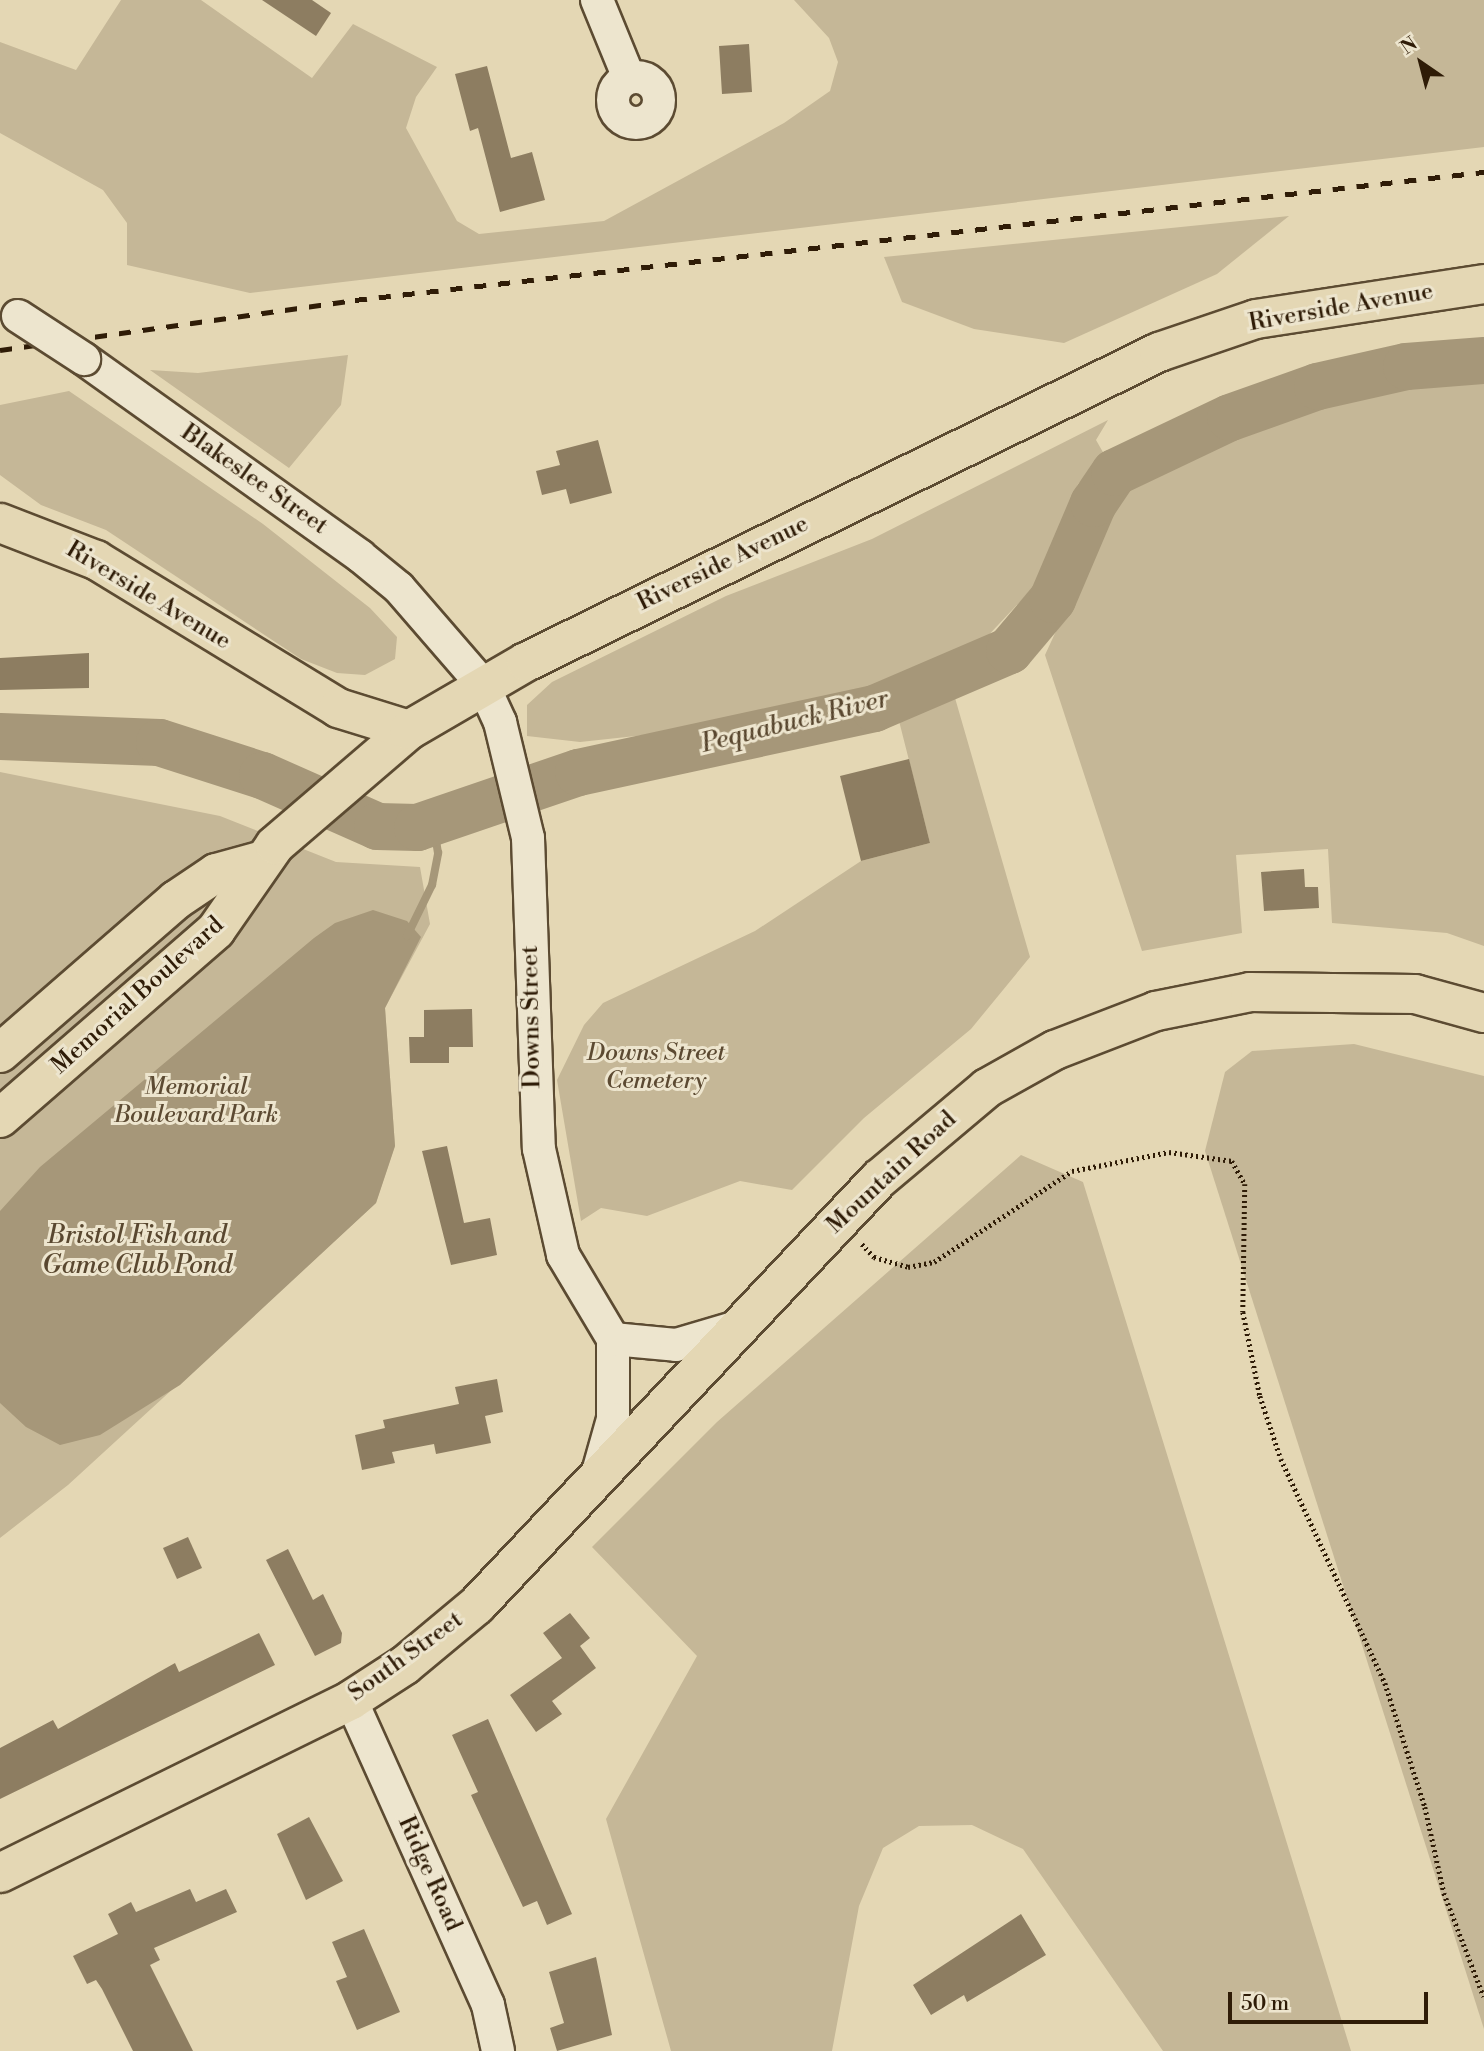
<!DOCTYPE html>
<html>
<head>
<meta charset="utf-8">
<style>
  body { margin:0 }
  #map { position:relative; width:1484px; height:2051px; overflow:hidden; background:#e4d7b4; font-family:"Libre Bodoni",serif }
  div>[style] { position:absolute }
  [style*='--x'] { left:calc(var(--x)*1px); top:calc(var(--y)*1px); width:calc(var(--w)*1px); rotate:calc(var(--a)*1deg) }
  .green>* { inset:0; background:#c5b797 }
  .water>* { inset:0; background:#a69779 }
  .stream>* { height:8px; margin:-4px; padding:0 4px; transform-origin:4px; border-radius:4px; background:#a69779 }
  .river>* { height:47px; margin:-23.5px; padding:0 23.5px; transform-origin:23.5px; border-radius:23.5px; background:#a69779 }
  .building>* { inset:0; background:#8d7d61 }
  .path>* { height:4.5px; margin-top:-2.25px; transform-origin:0; background:repeating-linear-gradient(90deg,#2f1c07 0 2px,transparent 0 5.5px) }
  .roads { filter:drop-shadow(2px 0 #5c4b32) drop-shadow(-2px 0 #5c4b32) drop-shadow(0 2px #5c4b32) drop-shadow(0 -2px #5c4b32) }
  .minor>* { height:32px; margin:-16px; padding:0 16px; transform-origin:16px; border-radius:16px; background:#ede5ce }
  .minor>.ring { margin:-16px; padding:0; box-sizing:content-box; background:none; border:32px solid #ede5ce; border-radius:50% }
  .major>* { height:38px; margin:-19px; padding:0 19px; transform-origin:19px; border-radius:19px; background:#e4d7b4 }
  .highway>* { height:38px; margin:-19px; padding:0 19px; transform-origin:19px; border-radius:19px; background:#e4d7b4 }
  .rail>* { height:5px; margin-top:-2.5px; transform-origin:0; background:repeating-linear-gradient(90deg,#2f1c07 0 12px,transparent 0 24px) }
  .bridges { filter:drop-shadow(2px 0 #5c4b32) drop-shadow(-2px 0 #5c4b32) drop-shadow(0 2px #5c4b32) drop-shadow(0 -2px #5c4b32) }
  .minor-bridge>* { height:32px; margin:-16px; padding:0 16px; transform-origin:16px; border-radius:16px; background:#ede5ce }
  span { translate:-50% -50%; white-space:nowrap; text-align:center; line-height:1.15; -webkit-text-stroke:6px #ede5ce; paint-order:stroke }
  .street-label { font-size:24px; color:#2f1c07 }
  .park-label { font-size:24px; color:#5c4a32; font-style:italic }
  .water-label { font-size:26px; color:#59472f; font-style:italic }
  .north { position:absolute; left:1386px; top:28px; width:70px; height:70px; -webkit-text-stroke:5px #ede5ce; paint-order:stroke; rotate:325deg; font-size:19px; font-weight:700; line-height:28px; text-align:center; color:#2f1c07 }
  .north::after { content:''; display:block; margin:auto; width:24px; height:32px; background:#2f1c07; clip-path:polygon(50% 0,100% 100%,50% 72%,0 100%) }
  .scale { position:absolute; left:1228px; top:1992px; width:200px; height:32px; box-sizing:border-box; border:4px solid #2f1c07; border-top:0; padding-left:9px; font-size:21px; line-height:24px; white-space:nowrap; color:#2f1c07; -webkit-text-stroke:5px #ede5ce; paint-order:stroke }
</style>
</head>
<body>
<div id="map">
  <div class="green">
    <i style="clip-path:polygon(121px 0,201px 0,312px 78px,353px 24px,437px 67px,416px 97px,406px 128px,457px 221px,479px 234px,604px 221px,784px 123px,830px 91px,838px 62px,829px 38px,794px 0,1484px 0,1484px 147px,250px 293px,127px 265px,127px 223px,103px 190px,0 133px,0 42px,76px 70px)"></i>
    <i style="clip-path:polygon(1289px 216px,1217px 274px,1064px 343px,974px 329px,902px 302px,884px 257px)"></i>
    <i style="clip-path:polygon(348px 355px,341px 405px,289px 468px,150px 370px,198px 373px)"></i>
    <i style="clip-path:polygon(1484px 377px,1484px 946px,1447px 933px,1332px 923px,1328px 849px,1236px 855px,1242px 933px,1142px 951px,1045px 655px,1115px 503px,1144px 470px,1241px 426px,1411px 384px)"></i>
    <i style="clip-path:polygon(69px 391px,263px 524px,370px 608px,397px 637px,395px 659px,365px 675px,337px 673px,301px 659px,106px 530px,41px 505px,0 475px,0 405px)"></i>
    <i style="clip-path:polygon(1108px 420px,1096px 440px,1104px 454px,1078px 484px,1032px 589px,983px 641px,870px 696px,645px 735px,580px 742px,527px 736px,527px 705px,552px 682px,726px 596px,872px 539px)"></i>
    <i style="clip-path:polygon(953px 691px,1030px 957px,971px 1029px,864px 1118px,792px 1190px,740px 1181px,647px 1216px,601px 1208px,581px 1221px,557px 1080px,584px 1025px,603px 1003px,755px 931px,861px 861px,930px 843px,897px 713px)"></i>
    <i style="clip-path:polygon(0 772px,220px 816px,336px 862px,420px 867px,430px 924px,385px 1008px,395px 1146px,376px 1203px,68px 1485px,0 1538px)"></i>
    <i style="clip-path:polygon(1354px 1044px,1484px 1076px,1484px 2029px,1205px 1151px,1225px 1072px,1252px 1051px)"></i>
    <i style="clip-path:polygon(1021px 1155px,1083px 1182px,1351px 2051px,1163px 2051px,1023px 1849px,972px 1825px,919px 1826px,883px 1848px,859px 1906px,832px 2051px,671px 2051px,606px 1819px,697px 1656px,592px 1547px,717px 1422px)"></i>
  </div>
  <div class="water">
    <i style="clip-path:polygon(373px 910px,407px 921px,421px 937px,385px 1008px,395px 1146px,376px 1203px,180px 1385px,100px 1435px,60px 1445px,26px 1427px,0 1403px,0 1211px,40px 1167px,314px 938px,335px 923px)"></i>
  </div>
  <div class="stream">
    <i style="--x:407;--y:936;--w:57;--a:-63.9"></i>
    <i style="--x:432;--y:885;--w:33;--a:-79"></i>
    <i style="--x:438;--y:853;--w:32;--a:-99"></i>
  </div>
  <div class="river">
    <i style="--x:0;--y:736;--w:159;--a:2.2"></i>
    <i style="--x:159;--y:742;--w:108;--a:17.8"></i>
    <i style="--x:262;--y:775;--w:126;--a:23.9"></i>
    <i style="--x:377;--y:826;--w:40;--a:1.4"></i>
    <i style="--x:417;--y:827;--w:170;--a:-18.9"></i>
    <i style="--x:578;--y:772;--w:303;--a:-12.2"></i>
    <i style="--x:874;--y:708;--w:147;--a:-23.2"></i>
    <i style="--x:1009;--y:650;--w:67;--a:-49.9"></i>
    <i style="--x:1052;--y:599;--w:104;--a:-66.9"></i>
    <i style="--x:1093;--y:503;--w:37;--a:-56"></i>
    <i style="--x:1114;--y:472;--w:128;--a:-25.4"></i>
    <i style="--x:1230;--y:417;--w:92;--a:-19.6"></i>
    <i style="--x:1317;--y:386;--w:91;--a:-12.7"></i>
    <i style="--x:1406;--y:366;--w:78;--a:-4.4"></i>
  </div>
  <div class="building">
    <i style="clip-path:polygon(262px 0,312px 0,331px 13px,316px 36px)"></i>
    <i style="clip-path:polygon(749px 44px,752px 92px,722px 94px,719px 46px)"></i>
    <i style="clip-path:polygon(487px 66px,511px 158px,532px 152px,545px 200px,500px 212px,478px 128px,470px 131px,455px 74px)"></i>
    <i style="clip-path:polygon(598px 440px,612px 493px,570px 504px,566px 489px,542px 495px,536px 471px,560px 465px,556px 451px)"></i>
    <i style="clip-path:polygon(89px 653px,89px 688px,0 690px,0 658px)"></i>
    <i style="clip-path:polygon(909px 759px,930px 843px,861px 861px,840px 776px)"></i>
    <i style="clip-path:polygon(1304px 869px,1305px 887px,1318px 887px,1319px 908px,1264px 911px,1261px 872px)"></i>
    <i style="clip-path:polygon(472px 1009px,473px 1047px,449px 1047px,449px 1063px,410px 1063px,409px 1037px,424px 1037px,424px 1010px)"></i>
    <i style="clip-path:polygon(447px 1146px,464px 1223px,490px 1218px,497px 1255px,451px 1265px,422px 1151px)"></i>
    <i style="clip-path:polygon(497px 1379px,503px 1412px,485px 1416px,491px 1443px,436px 1454px,434px 1444px,392px 1452px,395px 1463px,362px 1470px,355px 1435px,385px 1428px,383px 1420px,459px 1404px,455px 1387px)"></i>
    <i style="clip-path:polygon(188px 1537px,202px 1568px,177px 1579px,163px 1548px)"></i>
    <i style="clip-path:polygon(288px 1549px,313px 1600px,323px 1594px,342px 1633px,341px 1643px,315px 1656px,266px 1560px)"></i>
    <i style="clip-path:polygon(570px 1613px,590px 1638px,580px 1646px,596px 1668px,552px 1701px,562px 1714px,536px 1732px,510px 1695px,562px 1658px,543px 1633px)"></i>
    <i style="clip-path:polygon(259px 1633px,275px 1665px,0 1799px,0 1748px,53px 1720px,58px 1729px,175px 1663px,179px 1672px)"></i>
    <i style="clip-path:polygon(488px 1719px,572px 1914px,547px 1925px,537px 1901px,523px 1907px,471px 1795px,478px 1792px,452px 1735px)"></i>
    <i style="clip-path:polygon(309px 1817px,343px 1881px,306px 1900px,277px 1834px)"></i>
    <i style="clip-path:polygon(190px 1889px,196px 1902px,226px 1889px,237px 1912px,154px 1948px,160px 1960px,150px 1965px,193px 2051px,133px 2051px,102px 1989px,96px 1980px,87px 1984px,73px 1956px,118px 1934px,108px 1914px,131px 1902px,136px 1912px)"></i>
    <i style="clip-path:polygon(1021px 1914px,1046px 1955px,967px 2002px,964px 1995px,931px 2015px,913px 1985px)"></i>
    <i style="clip-path:polygon(364px 1929px,400px 2012px,357px 2030px,336px 1981px,347px 1977px,332px 1942px)"></i>
    <i style="clip-path:polygon(596px 1957px,612px 2035px,557px 2051px,550px 2028px,564px 2023px,549px 1972px)"></i>
  </div>
  <div class="path">
    <i style="--x:862;--y:1244;--w:18;--a:47"></i>
    <i style="--x:874;--y:1257;--w:35;--a:16"></i>
    <i style="--x:908;--y:1267;--w:26;--a:-11"></i>
    <i style="--x:934;--y:1262;--w:165;--a:-33.4"></i>
    <i style="--x:1072;--y:1171;--w:99;--a:-11.1"></i>
    <i style="--x:1169;--y:1152;--w:64;--a:8.1"></i>
    <i style="--x:1232;--y:1161;--w:26;--a:61"></i>
    <i style="--x:1245;--y:1184;--w:128;--a:90.9"></i>
    <i style="--x:1243;--y:1312;--w:86;--a:78.6"></i>
    <i style="--x:1260;--y:1396;--w:66;--a:71.6"></i>
    <i style="--x:1281;--y:1459;--w:247;--a:65.1"></i>
    <i style="--x:1385;--y:1683;--w:130;--a:72.1"></i>
    <i style="--x:1425;--y:1807;--w:88;--a:77.5"></i>
    <i style="--x:1444;--y:1893;--w:111;--a:69"></i>
  </div>
  <div class="roads">
    <div class="minor">
      <i style="--x:597;--y:0;--w:84;--a:67.7"></i>
      <i class="ring" style="left:613px;top:77px;width:14px;height:14px"></i>
      <i style="--x:84;--y:359;--w:339;--a:35.5"></i>
      <i style="--x:360;--y:556;--w:50;--a:39.4"></i>
      <i style="--x:399;--y:588;--w:128;--a:49.1"></i>
      <i style="--x:483;--y:685;--w:41;--a:65.3"></i>
      <i style="--x:500;--y:722;--w:119;--a:76.4"></i>
      <i style="--x:528;--y:838;--w:311;--a:88"></i>
      <i style="--x:539;--y:1149;--w:109;--a:77.2"></i>
      <i style="--x:563;--y:1255;--w:98;--a:59.2"></i>
      <i style="--x:613;--y:1339;--w:80;--a:90"></i>
      <i style="--x:613;--y:1419;--w:59;--a:105.7"></i>
      <i style="--x:613;--y:1339;--w:63;--a:5.4"></i>
      <i style="--x:676;--y:1345;--w:67;--a:-16.5"></i>
      <i style="--x:351;--y:1700;--w:334;--a:65.8"></i>
      <i style="--x:488;--y:2005;--w:47;--a:77.7"></i>
    </div>
    <div class="major">
      <i style="--x:0;--y:1053;--w:233;--a:-41"></i>
      <i style="--x:176;--y:900;--w:48;--a:-34"></i>
      <i style="--x:216;--y:873;--w:46;--a:-15.3"></i>
      <i style="--x:0;--y:1118;--w:286;--a:-41"></i>
      <i style="--x:216;--y:930;--w:103;--a:-55.2"></i>
      <i style="--x:275;--y:845;--w:177;--a:-40.6"></i>
      <i style="--x:0;--y:1873;--w:391;--a:-26.2"></i>
      <i style="--x:351;--y:1700;--w:64;--a:-32.9"></i>
      <i style="--x:405;--y:1665;--w:94;--a:-39.8"></i>
      <i style="--x:477;--y:1605;--w:586;--a:-46.66"></i>
      <i style="--x:879;--y:1179;--w:141;--a:-40.1"></i>
      <i style="--x:987;--y:1088;--w:78;--a:-29.2"></i>
      <i style="--x:1055;--y:1050;--w:108;--a:-21.1"></i>
      <i style="--x:1156;--y:1011;--w:96;--a:-11.4"></i>
      <i style="--x:1250;--y:992;--w:165;--a:0.7"></i>
      <i style="--x:1415;--y:994;--w:72;--a:15.4"></i>
    </div>
    <div class="highway">
      <i style="--x:0;--y:523;--w:103;--a:21.1"></i>
      <i style="--x:96;--y:560;--w:284;--a:31.4"></i>
      <i style="--x:338;--y:708;--w:74;--a:17.2"></i>
      <i style="--x:409;--y:730;--w:135;--a:-30.2"></i>
      <i style="--x:526;--y:662;--w:705;--a:-26.09"></i>
      <i style="--x:1159;--y:352;--w:102;--a:-18.8"></i>
      <i style="--x:1256;--y:319;--w:231;--a:-8.7"></i>
    </div>
  </div>
  <div class="rail">
    <i style="--x:0;--y:350;--w:359;--a:-8"></i>
    <i style="--x:355;--y:300;--w:1136;--a:-6.47"></i>
  </div>
  <div class="bridges">
    <div class="minor-bridge">
      <i style="--x:18;--y:316;--w:79;--a:33.1"></i>
    </div>
  </div>
  <div class="street-label">
    <span style="left:1341px;top:308px;rotate:-10deg">Riverside Avenue</span>
    <span style="left:254px;top:480px;rotate:35deg">Blakeslee Street</span>
    <span style="left:723px;top:564px;rotate:-26deg">Riverside Avenue</span>
    <span style="left:148px;top:596px;rotate:31deg">Riverside Avenue</span>
    <span style="left:138px;top:996px;rotate:-42deg">Memorial Boulevard</span>
    <span style="left:532px;top:1017px;rotate:-91deg">Downs Street</span>
    <span style="left:892px;top:1173px;rotate:-43deg">Mountain Road</span>
    <span style="left:406px;top:1657px;rotate:-36deg">South Street</span>
    <span style="left:429px;top:1874px;rotate:66deg">Ridge Road</span>
  </div>
  <div class="park-label">
    <span style="left:656px;top:1068px">Downs Street<br>Cemetery</span>
    <span style="left:196px;top:1102px">Memorial<br>Boulevard Park</span>
  </div>
  <div class="water-label">
    <span style="left:795px;top:722px;rotate:-14deg">Pequabuck River</span>
    <span style="left:137px;top:1251px">Bristol Fish and<br>Game Club Pond</span>
  </div>
  <div class="north">N</div>
  <div class="scale">50 m</div>
</div>
</body>
</html>
